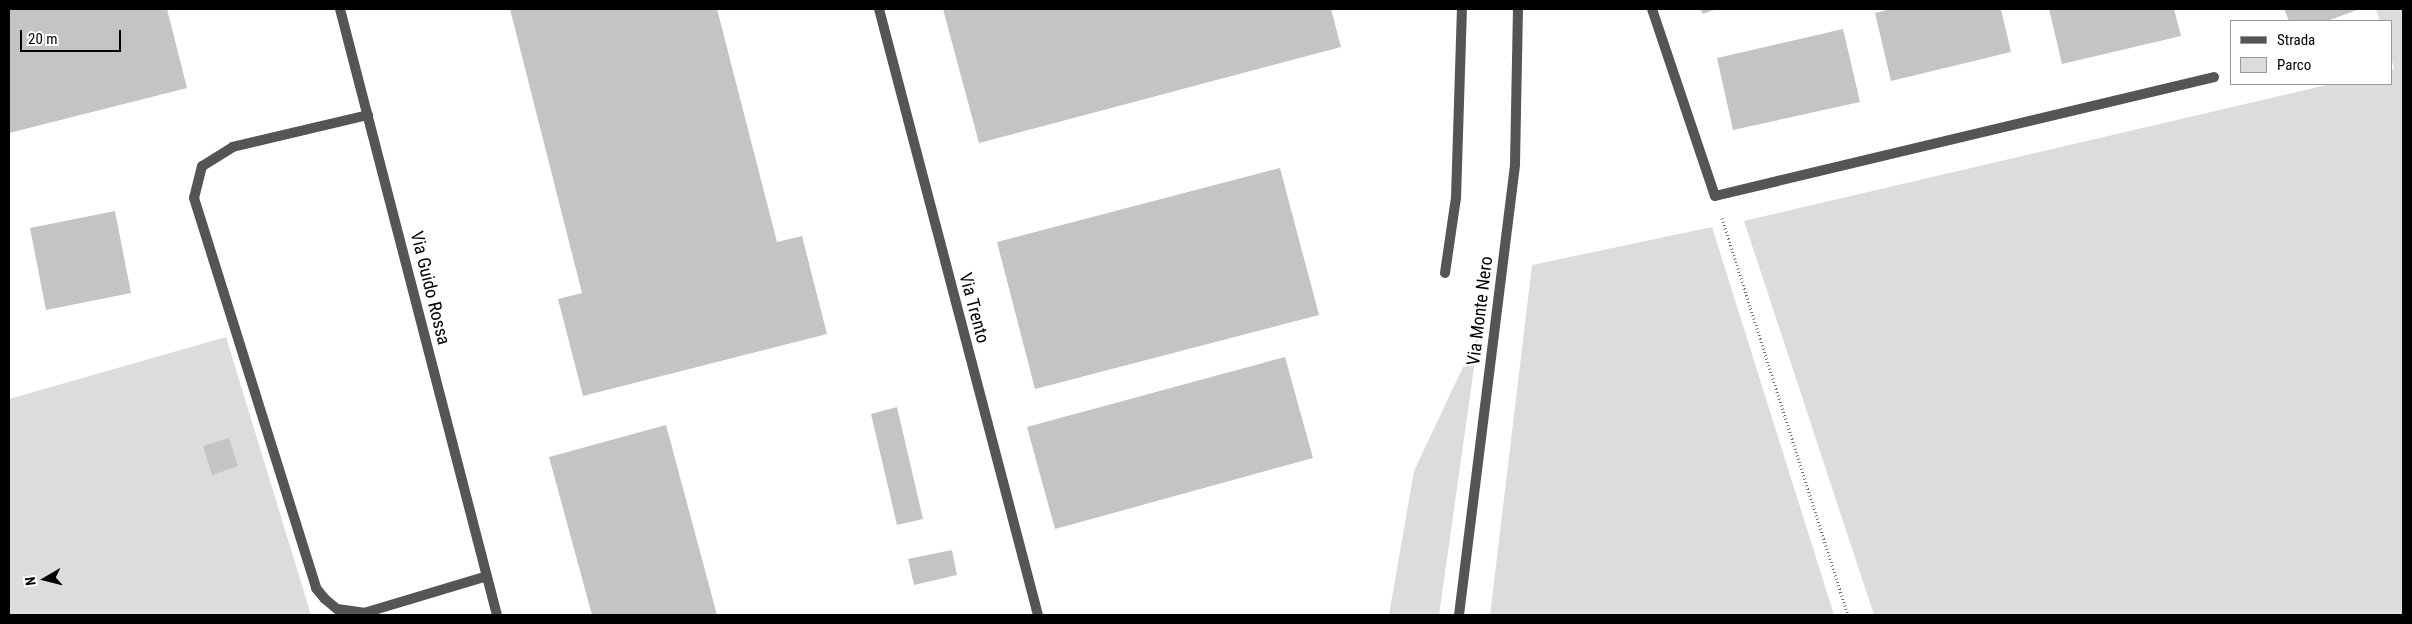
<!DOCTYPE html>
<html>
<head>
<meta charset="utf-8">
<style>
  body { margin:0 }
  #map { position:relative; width:2412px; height:624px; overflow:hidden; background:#fff; font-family:"Roboto Condensed",sans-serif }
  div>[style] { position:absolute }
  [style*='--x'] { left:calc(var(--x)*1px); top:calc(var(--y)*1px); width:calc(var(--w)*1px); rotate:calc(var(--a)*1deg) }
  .green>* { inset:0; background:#dcdcdc }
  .building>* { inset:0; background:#c4c4c4 }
  .path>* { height:3px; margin-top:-1.5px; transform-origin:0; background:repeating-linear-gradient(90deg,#777 0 1px,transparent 0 3.5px) }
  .service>* { height:10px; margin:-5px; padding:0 5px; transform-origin:5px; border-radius:5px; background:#555 }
  .minor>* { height:10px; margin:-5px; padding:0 5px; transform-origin:5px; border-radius:5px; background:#555 }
  .tertiary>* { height:10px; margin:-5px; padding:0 5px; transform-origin:5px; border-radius:5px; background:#555 }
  span { translate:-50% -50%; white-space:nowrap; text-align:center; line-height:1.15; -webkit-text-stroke:4px #fff; paint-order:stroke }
  .street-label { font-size:18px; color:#000 }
  .frame { position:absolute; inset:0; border:10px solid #000; pointer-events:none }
  .legend { position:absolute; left:2230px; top:20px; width:162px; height:65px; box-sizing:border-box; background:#fff; border:1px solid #999; margin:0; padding:6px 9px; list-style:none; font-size:15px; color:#000 }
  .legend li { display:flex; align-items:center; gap:10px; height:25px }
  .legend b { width:25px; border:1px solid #999 }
  .north { position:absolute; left:20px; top:554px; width:50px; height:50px; -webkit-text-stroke:4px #fff; paint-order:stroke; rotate:262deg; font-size:14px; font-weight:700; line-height:20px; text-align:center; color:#000 }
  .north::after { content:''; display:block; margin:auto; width:18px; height:22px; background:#000; clip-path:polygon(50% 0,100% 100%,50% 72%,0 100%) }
  .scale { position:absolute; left:20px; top:30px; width:101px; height:22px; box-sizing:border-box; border:2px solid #000; border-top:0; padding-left:6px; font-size:15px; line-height:18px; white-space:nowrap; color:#000; -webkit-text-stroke:4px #fff; paint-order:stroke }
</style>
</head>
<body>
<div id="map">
  <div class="green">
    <i style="clip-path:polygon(2376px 9px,2403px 9px,2403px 615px,1874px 615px,1744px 221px,2331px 84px,2391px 84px,2391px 70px,2394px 69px,2391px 57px,2391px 21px,2380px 21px)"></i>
    <i style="clip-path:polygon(1712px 227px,1834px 615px,1490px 615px,1532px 265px)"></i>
    <i style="clip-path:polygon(1479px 333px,1439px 615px,1389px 615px,1414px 471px)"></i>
    <i style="clip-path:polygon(226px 337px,311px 615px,9px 615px,9px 399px)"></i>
  </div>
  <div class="building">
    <i style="clip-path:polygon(9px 9px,167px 9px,187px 88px,9px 133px)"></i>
    <i style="clip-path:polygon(510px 9px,717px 9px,777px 242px,802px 236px,827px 334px,583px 396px,558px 299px,582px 293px)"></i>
    <i style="clip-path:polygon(943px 9px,1331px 9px,1341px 47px,979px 143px)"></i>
    <i style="clip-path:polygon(1700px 9px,1717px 9px,1703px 14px)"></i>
    <i style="clip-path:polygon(1891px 9px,2001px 9px,2011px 52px,1891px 81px,1875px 13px)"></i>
    <i style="clip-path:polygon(2049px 9px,2174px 9px,2181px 36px,2062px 64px)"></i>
    <i style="clip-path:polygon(2284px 9px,2356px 9px,2357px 10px,2327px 21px,2289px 21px)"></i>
    <i style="clip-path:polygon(1843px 29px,1860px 102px,1733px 130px,1717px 58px)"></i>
    <i style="clip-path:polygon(1280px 168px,1319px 315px,1035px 389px,997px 242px)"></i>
    <i style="clip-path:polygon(115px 211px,131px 293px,46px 310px,30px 228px)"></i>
    <i style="clip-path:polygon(1285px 357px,1313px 458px,1055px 529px,1027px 427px)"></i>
    <i style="clip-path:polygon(897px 407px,923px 519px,897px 525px,871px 414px)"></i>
    <i style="clip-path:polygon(666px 425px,717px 615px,592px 615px,549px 457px)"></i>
    <i style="clip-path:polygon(229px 438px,238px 466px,212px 475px,203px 446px)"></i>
    <i style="clip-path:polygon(952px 550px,957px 575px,914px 585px,908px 559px)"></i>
  </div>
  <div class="path">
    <i style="--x:1722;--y:218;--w:417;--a:72.4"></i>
  </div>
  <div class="service">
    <i style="--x:1652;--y:9;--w:197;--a:71.4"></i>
    <i style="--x:1715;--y:196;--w:513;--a:-13.41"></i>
    <i style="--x:368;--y:115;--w:139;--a:166.7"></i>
    <i style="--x:233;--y:147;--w:36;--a:148"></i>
    <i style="--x:202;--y:166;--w:33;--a:104"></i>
    <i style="--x:194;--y:198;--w:409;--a:72.6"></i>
    <i style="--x:316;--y:588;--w:14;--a:51"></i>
    <i style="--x:325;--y:599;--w:16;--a:40"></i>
    <i style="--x:337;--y:609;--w:27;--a:8"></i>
    <i style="--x:364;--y:613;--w:128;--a:-16.7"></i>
    <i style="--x:1445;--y:273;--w:76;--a:-81.7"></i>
    <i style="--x:1456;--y:198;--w:189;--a:-88.2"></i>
  </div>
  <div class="minor">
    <i style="--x:340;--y:9;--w:626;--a:75.48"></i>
    <i style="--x:879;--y:9;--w:627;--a:75.3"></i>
  </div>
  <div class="tertiary">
    <i style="--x:1459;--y:615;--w:454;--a:-82.9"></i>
    <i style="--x:1515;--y:164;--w:155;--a:-88.9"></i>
  </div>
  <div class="street-label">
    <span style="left:430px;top:288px;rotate:76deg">Via Guido Rossa</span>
    <span style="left:974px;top:308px;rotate:75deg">Via Trento</span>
    <span style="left:1480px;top:311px;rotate:-83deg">Via Monte Nero</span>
  </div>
  <div class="frame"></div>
  <ul class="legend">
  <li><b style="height:6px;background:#555"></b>Strada</li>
  <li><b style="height:14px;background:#dcdcdc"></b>Parco</li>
  </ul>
  <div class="north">N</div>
  <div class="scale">20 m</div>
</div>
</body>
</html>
